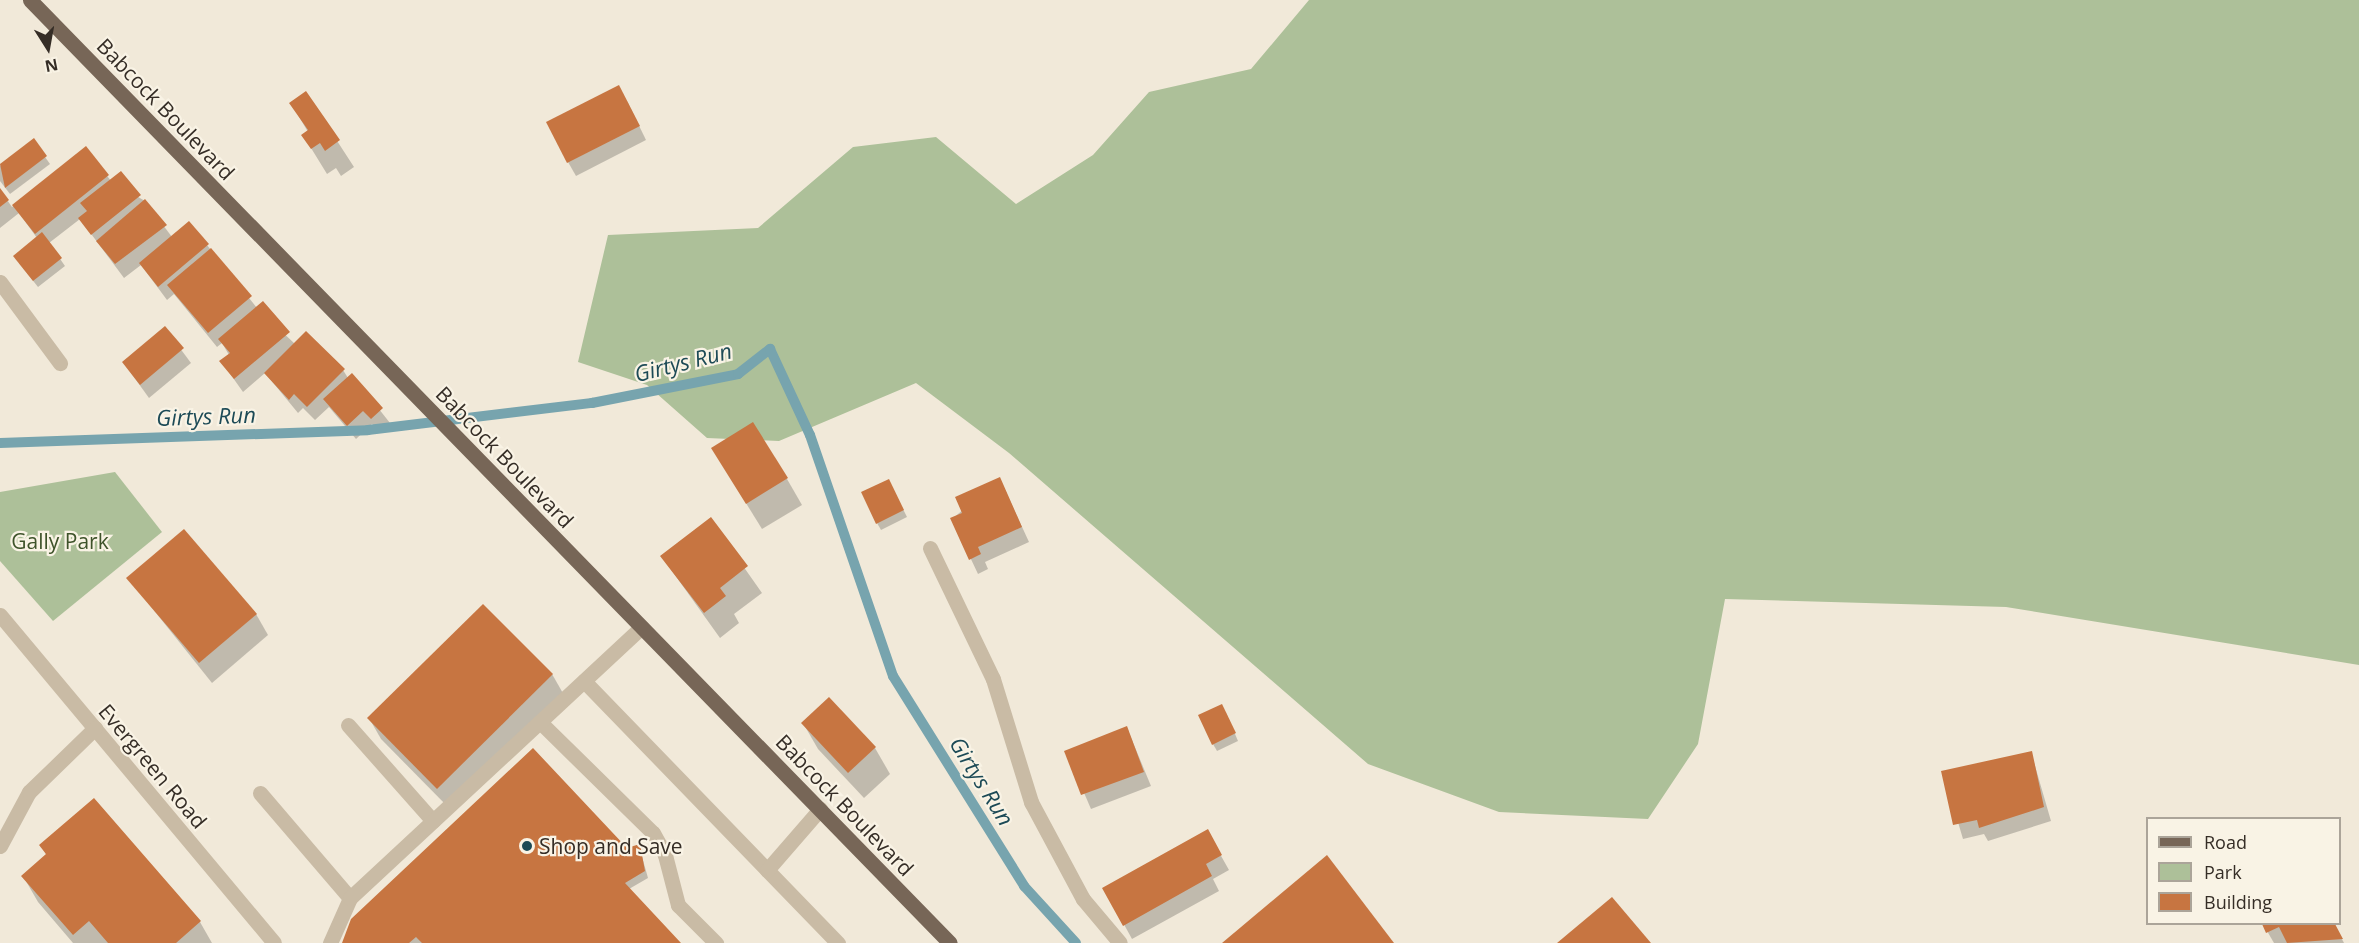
<!DOCTYPE html>
<html>
<head>
<meta charset="utf-8">
<style>
  body { margin:0 }
  #map { position:relative; width:2359px; height:943px; overflow:hidden; background:#f1e9d9; font-family:"Open Sans",sans-serif }
  div>[style] { position:absolute }
  [style*='--x'] { left:calc(var(--x)*1px); top:calc(var(--y)*1px); width:calc(var(--w)*1px); rotate:calc(var(--a)*1deg) }
  .green>* { inset:0; background:#adc099 }
  .shadow>* { inset:0; background:#0003 }
  .stream>* { height:10px; margin:-5px; padding:0 5px; transform-origin:5px; border-radius:5px; background:#77a4ae }
  .building>* { inset:0; background:#c77541 }
  .service>* { height:15px; margin:-7.5px; padding:0 7.5px; transform-origin:7.5px; border-radius:7.5px; background:#c9bba5 }
  .minor>* { height:15px; margin:-7.5px; padding:0 7.5px; transform-origin:7.5px; border-radius:7.5px; background:#c9bba5 }
  .tertiary>* { height:15px; margin:-7.5px; padding:0 7.5px; transform-origin:7.5px; border-radius:7.5px; background:#c9bba5 }
  .primary>* { height:15px; margin:-7.5px; padding:0 7.5px; transform-origin:7.5px; border-radius:7.5px; background:#776657 }
  .dots>* { width:16px; height:16px; translate:-50% -50%; box-sizing:border-box; border:3px solid #f9f3e5; border-radius:50% }
  span { translate:-50% -50%; white-space:nowrap; text-align:center; line-height:1.15; -webkit-text-stroke:4.5px #f9f3e5; paint-order:stroke }
  .street-label { font-size:21px; color:#352d26 }
  .park-label { font-size:21px; color:#3e532a }
  .poi-label { font-size:21px; color:#352d26 }
  .left { translate:0 -50%; text-align:left }
  .water-label { font-size:22px; color:#1c4a56; font-style:italic }
  .legend { position:absolute; left:2146px; top:817px; width:195px; height:108px; box-sizing:border-box; background:#f9f3e5; border:2px solid #aba499; margin:0; padding:8px 10px; list-style:none; font-size:18px; color:#352d26 }
  .legend li { display:flex; align-items:center; gap:12px; height:30px }
  .legend b { width:30px; border:2px solid #aba499 }
  .north { position:absolute; left:18px; top:18px; width:60px; height:60px; -webkit-text-stroke:4px #f9f3e5; paint-order:stroke; rotate:169deg; font-size:16px; font-weight:700; line-height:24px; text-align:center; color:#352d26 }
  .north::after { content:''; display:block; margin:auto; width:21px; height:27px; background:#352d26; clip-path:polygon(50% 0,100% 100%,50% 72%,0 100%) }
</style>
</head>
<body>
<div id="map">
  <div class="green">
    <i style="clip-path:polygon(1309px 0,2359px 0,2359px 665px,2006px 607px,1725px 599px,1698px 744px,1648px 819px,1499px 812px,1368px 764px,1009px 453px,916px 383px,779px 441px,707px 438px,647px 385px,578px 362px,608px 235px,758px 228px,853px 147px,936px 137px,1016px 204px,1093px 155px,1149px 92px,1251px 69px)"></i>
    <i style="clip-path:polygon(115px 472px,162px 532px,53px 621px,0 561px,0 492px)"></i>
  </div>
  <div class="shadow">
    <i style="clip-path:polygon(306px 93px,354px 167px,341px 176px,336px 168px,327px 174px,303px 135px,308px 132px,291px 103px)"></i>
    <i style="clip-path:polygon(627px 101px,646px 140px,576px 176px,568px 162px)"></i>
    <i style="clip-path:polygon(33px 140px,50px 164px,10px 194px,0 181px,0 166px)"></i>
    <i style="clip-path:polygon(86px 148px,111px 181px,145px 201px,172px 237px,207px 245px,257px 308px,295px 344px,343px 370px,348px 378px,352px 375px,390px 423px,380px 432px,372px 424px,356px 439px,329px 407px,315px 420px,303px 408px,298px 413px,265px 373px,243px 392px,221px 361px,229px 355px,222px 343px,217px 347px,174px 294px,167px 300px,141px 265px,124px 278px,80px 219px,49px 243px,65px 266px,38px 287px,19px 263px,37px 238px,19px 213px,0 228px,0 190px,12px 207px)"></i>
    <i style="clip-path:polygon(165px 328px,191px 363px,149px 398px,123px 362px)"></i>
    <i style="clip-path:polygon(728px 474px,787px 479px,802px 505px,762px 529px)"></i>
    <i style="clip-path:polygon(1000px 479px,1029px 542px,985px 562px,988px 569px,978px 574px,952px 519px)"></i>
    <i style="clip-path:polygon(892px 487px,907px 517px,881px 530px,877px 523px)"></i>
    <i style="clip-path:polygon(710px 519px,762px 593px,734px 614px,739px 623px,720px 638px,662px 557px)"></i>
    <i style="clip-path:polygon(128px 578px,256px 614px,268px 635px,212px 683px)"></i>
    <i style="clip-path:polygon(552px 674px,564px 695px,449px 808px,381px 739px,369px 718px)"></i>
    <i style="clip-path:polygon(1226px 713px,1238px 741px,1217px 751px,1213px 744px)"></i>
    <i style="clip-path:polygon(803px 723px,875px 748px,890px 774px,864px 798px,818px 749px)"></i>
    <i style="clip-path:polygon(1127px 728px,1151px 786px,1091px 809px,1066px 751px)"></i>
    <i style="clip-path:polygon(2031px 752px,2051px 821px,1988px 841px,1984px 834px,1963px 839px,1943px 772px)"></i>
    <i style="clip-path:polygon(94px 800px,200px 922px,212px 943px,73px 943px,38px 902px,23px 876px,47px 856px,41px 846px)"></i>
    <i style="clip-path:polygon(1207px 831px,1229px 870px,1213px 879px,1219px 891px,1132px 939px,1104px 888px)"></i>
    <i style="clip-path:polygon(639px 846px,648px 878px,629px 889px,679px 943px,343px 943px)"></i>
    <i style="clip-path:polygon(2263px 924px,2334px 924px,2344px 943px,2274px 943px)"></i>
  </div>
  <div class="stream">
    <i style="--x:0;--y:443;--w:368;--a:-2"></i>
    <i style="--x:368;--y:430;--w:226;--a:-6.9"></i>
    <i style="--x:592;--y:403;--w:149;--a:-11.2"></i>
    <i style="--x:738;--y:374;--w:41;--a:-38"></i>
    <i style="--x:770;--y:349;--w:95;--a:65.1"></i>
    <i style="--x:810;--y:435;--w:255;--a:71"></i>
    <i style="--x:893;--y:676;--w:248;--a:58"></i>
    <i style="--x:1024;--y:886;--w:77;--a:47.6"></i>
  </div>
  <div class="building">
    <i style="clip-path:polygon(619px 85px,640px 126px,567px 163px,546px 122px)"></i>
    <i style="clip-path:polygon(306px 91px,340px 140px,325px 151px,320px 143px,311px 149px,301px 135px,308px 130px,289px 103px)"></i>
    <i style="clip-path:polygon(34px 138px,47px 156px,5px 188px,0 164px)"></i>
    <i style="clip-path:polygon(86px 146px,109px 175px,35px 234px,12px 205px)"></i>
    <i style="clip-path:polygon(121px 171px,141px 195px,91px 235px,78px 218px,87px 211px,80px 203px)"></i>
    <i style="clip-path:polygon(0 188px,9px 200px,0 207px)"></i>
    <i style="clip-path:polygon(145px 199px,167px 225px,115px 264px,96px 241px)"></i>
    <i style="clip-path:polygon(189px 221px,209px 244px,158px 287px,139px 263px)"></i>
    <i style="clip-path:polygon(42px 232px,62px 258px,33px 281px,13px 256px)"></i>
    <i style="clip-path:polygon(211px 248px,252px 296px,208px 333px,167px 285px)"></i>
    <i style="clip-path:polygon(263px 301px,290px 332px,234px 379px,219px 361px,230px 353px,218px 339px)"></i>
    <i style="clip-path:polygon(165px 326px,184px 348px,140px 385px,122px 362px)"></i>
    <i style="clip-path:polygon(306px 331px,345px 369px,307px 407px,294px 394px,289px 400px,264px 373px)"></i>
    <i style="clip-path:polygon(352px 373px,383px 408px,371px 419px,363px 411px,347px 426px,323px 399px)"></i>
    <i style="clip-path:polygon(753px 422px,788px 478px,746px 504px,711px 448px)"></i>
    <i style="clip-path:polygon(1000px 477px,1022px 527px,978px 547px,981px 554px,969px 560px,950px 518px,962px 513px,955px 497px)"></i>
    <i style="clip-path:polygon(889px 479px,904px 510px,876px 524px,861px 492px)"></i>
    <i style="clip-path:polygon(711px 517px,748px 566px,720px 588px,726px 596px,704px 613px,660px 556px)"></i>
    <i style="clip-path:polygon(184px 529px,257px 614px,199px 663px,126px 578px)"></i>
    <i style="clip-path:polygon(483px 604px,553px 674px,437px 789px,367px 718px)"></i>
    <i style="clip-path:polygon(829px 697px,876px 747px,848px 773px,801px 723px)"></i>
    <i style="clip-path:polygon(1222px 704px,1236px 733px,1212px 745px,1198px 715px)"></i>
    <i style="clip-path:polygon(1127px 726px,1144px 772px,1081px 795px,1064px 751px)"></i>
    <i style="clip-path:polygon(533px 748px,627px 848px,640px 844px,645px 871px,625px 883px,681px 943px,422px 943px,416px 937px,409px 943px,342px 943px,351px 919px)"></i>
    <i style="clip-path:polygon(2032px 751px,2044px 807px,1979px 828px,1977px 820px,1953px 825px,1941px 771px)"></i>
    <i style="clip-path:polygon(94px 798px,201px 921px,176px 943px,108px 943px,89px 921px,73px 935px,21px 876px,46px 854px,39px 845px)"></i>
    <i style="clip-path:polygon(1208px 829px,1222px 855px,1206px 864px,1212px 876px,1123px 926px,1102px 888px)"></i>
    <i style="clip-path:polygon(1327px 855px,1394px 943px,1222px 943px)"></i>
    <i style="clip-path:polygon(1612px 897px,1651px 943px,1557px 943px)"></i>
    <i style="clip-path:polygon(2262px 924px,2335px 924px,2343px 939px,2287px 943px,2279px 927px,2266px 933px)"></i>
  </div>
  <div class="service">
    <i style="--x:930;--y:548;--w:145;--a:64.3"></i>
    <i style="--x:993;--y:679;--w:129;--a:72.8"></i>
    <i style="--x:1031;--y:802;--w:110;--a:61.8"></i>
    <i style="--x:1083;--y:899;--w:57;--a:49.9"></i>
    <i style="--x:584;--y:681;--w:365;--a:45.9"></i>
    <i style="--x:540;--y:722;--w:158;--a:44.5"></i>
    <i style="--x:653;--y:833;--w:25;--a:61"></i>
    <i style="--x:665;--y:855;--w:52;--a:75.4"></i>
    <i style="--x:678;--y:905;--w:54;--a:45"></i>
    <i style="--x:348;--y:725;--w:128;--a:48.5"></i>
    <i style="--x:260;--y:793;--w:138;--a:49.4"></i>
    <i style="--x:767;--y:870;--w:81;--a:-49"></i>
    <i style="--x:330;--y:943;--w:49;--a:-66"></i>
    <i style="--x:350;--y:898;--w:398;--a:-42.9"></i>
  </div>
  <div class="minor">
    <i style="--x:0;--y:282;--w:101;--a:53.5"></i>
  </div>
  <div class="tertiary">
    <i style="--x:0;--y:615;--w:427;--a:50.1"></i>
    <i style="--x:0;--y:846;--w:61;--a:-61.8"></i>
    <i style="--x:29;--y:792;--w:92;--a:-44.1"></i>
  </div>
  <div class="primary">
    <i style="--x:30;--y:0;--w:1317;--a:45.71"></i>
  </div>
  <div class="dots">
    <i style="left:527px;top:846px;background:#1c4a56"></i>
  </div>
  <div class="street-label">
    <span style="left:166px;top:109px;rotate:46deg">Babcock Boulevard</span>
    <span style="left:505px;top:457px;rotate:46deg">Babcock Boulevard</span>
    <span style="left:153px;top:766px;rotate:50deg">Evergreen Road</span>
    <span style="left:845px;top:805px;rotate:46deg">Babcock Boulevard</span>
  </div>
  <div class="park-label">
    <span style="left:60px;top:541px">Gally Park</span>
  </div>
  <div class="poi-label">
    <span class="left" style="left:539px;top:846px">Shop and Save</span>
  </div>
  <div class="water-label">
    <span style="left:683px;top:362px;rotate:-14deg">Girtys Run</span>
    <span style="left:206px;top:416px;rotate:-2deg">Girtys Run</span>
    <span style="left:982px;top:781px;rotate:58deg">Girtys Run</span>
  </div>
  <ul class="legend">
  <li><b style="height:8px;background:#776657"></b>Road</li>
  <li><b style="height:16px;background:#adc099"></b>Park</li>
  <li><b style="height:16px;background:#c77541"></b>Building</li>
  </ul>
  <div class="north">N</div>
</div>
</body>
</html>
